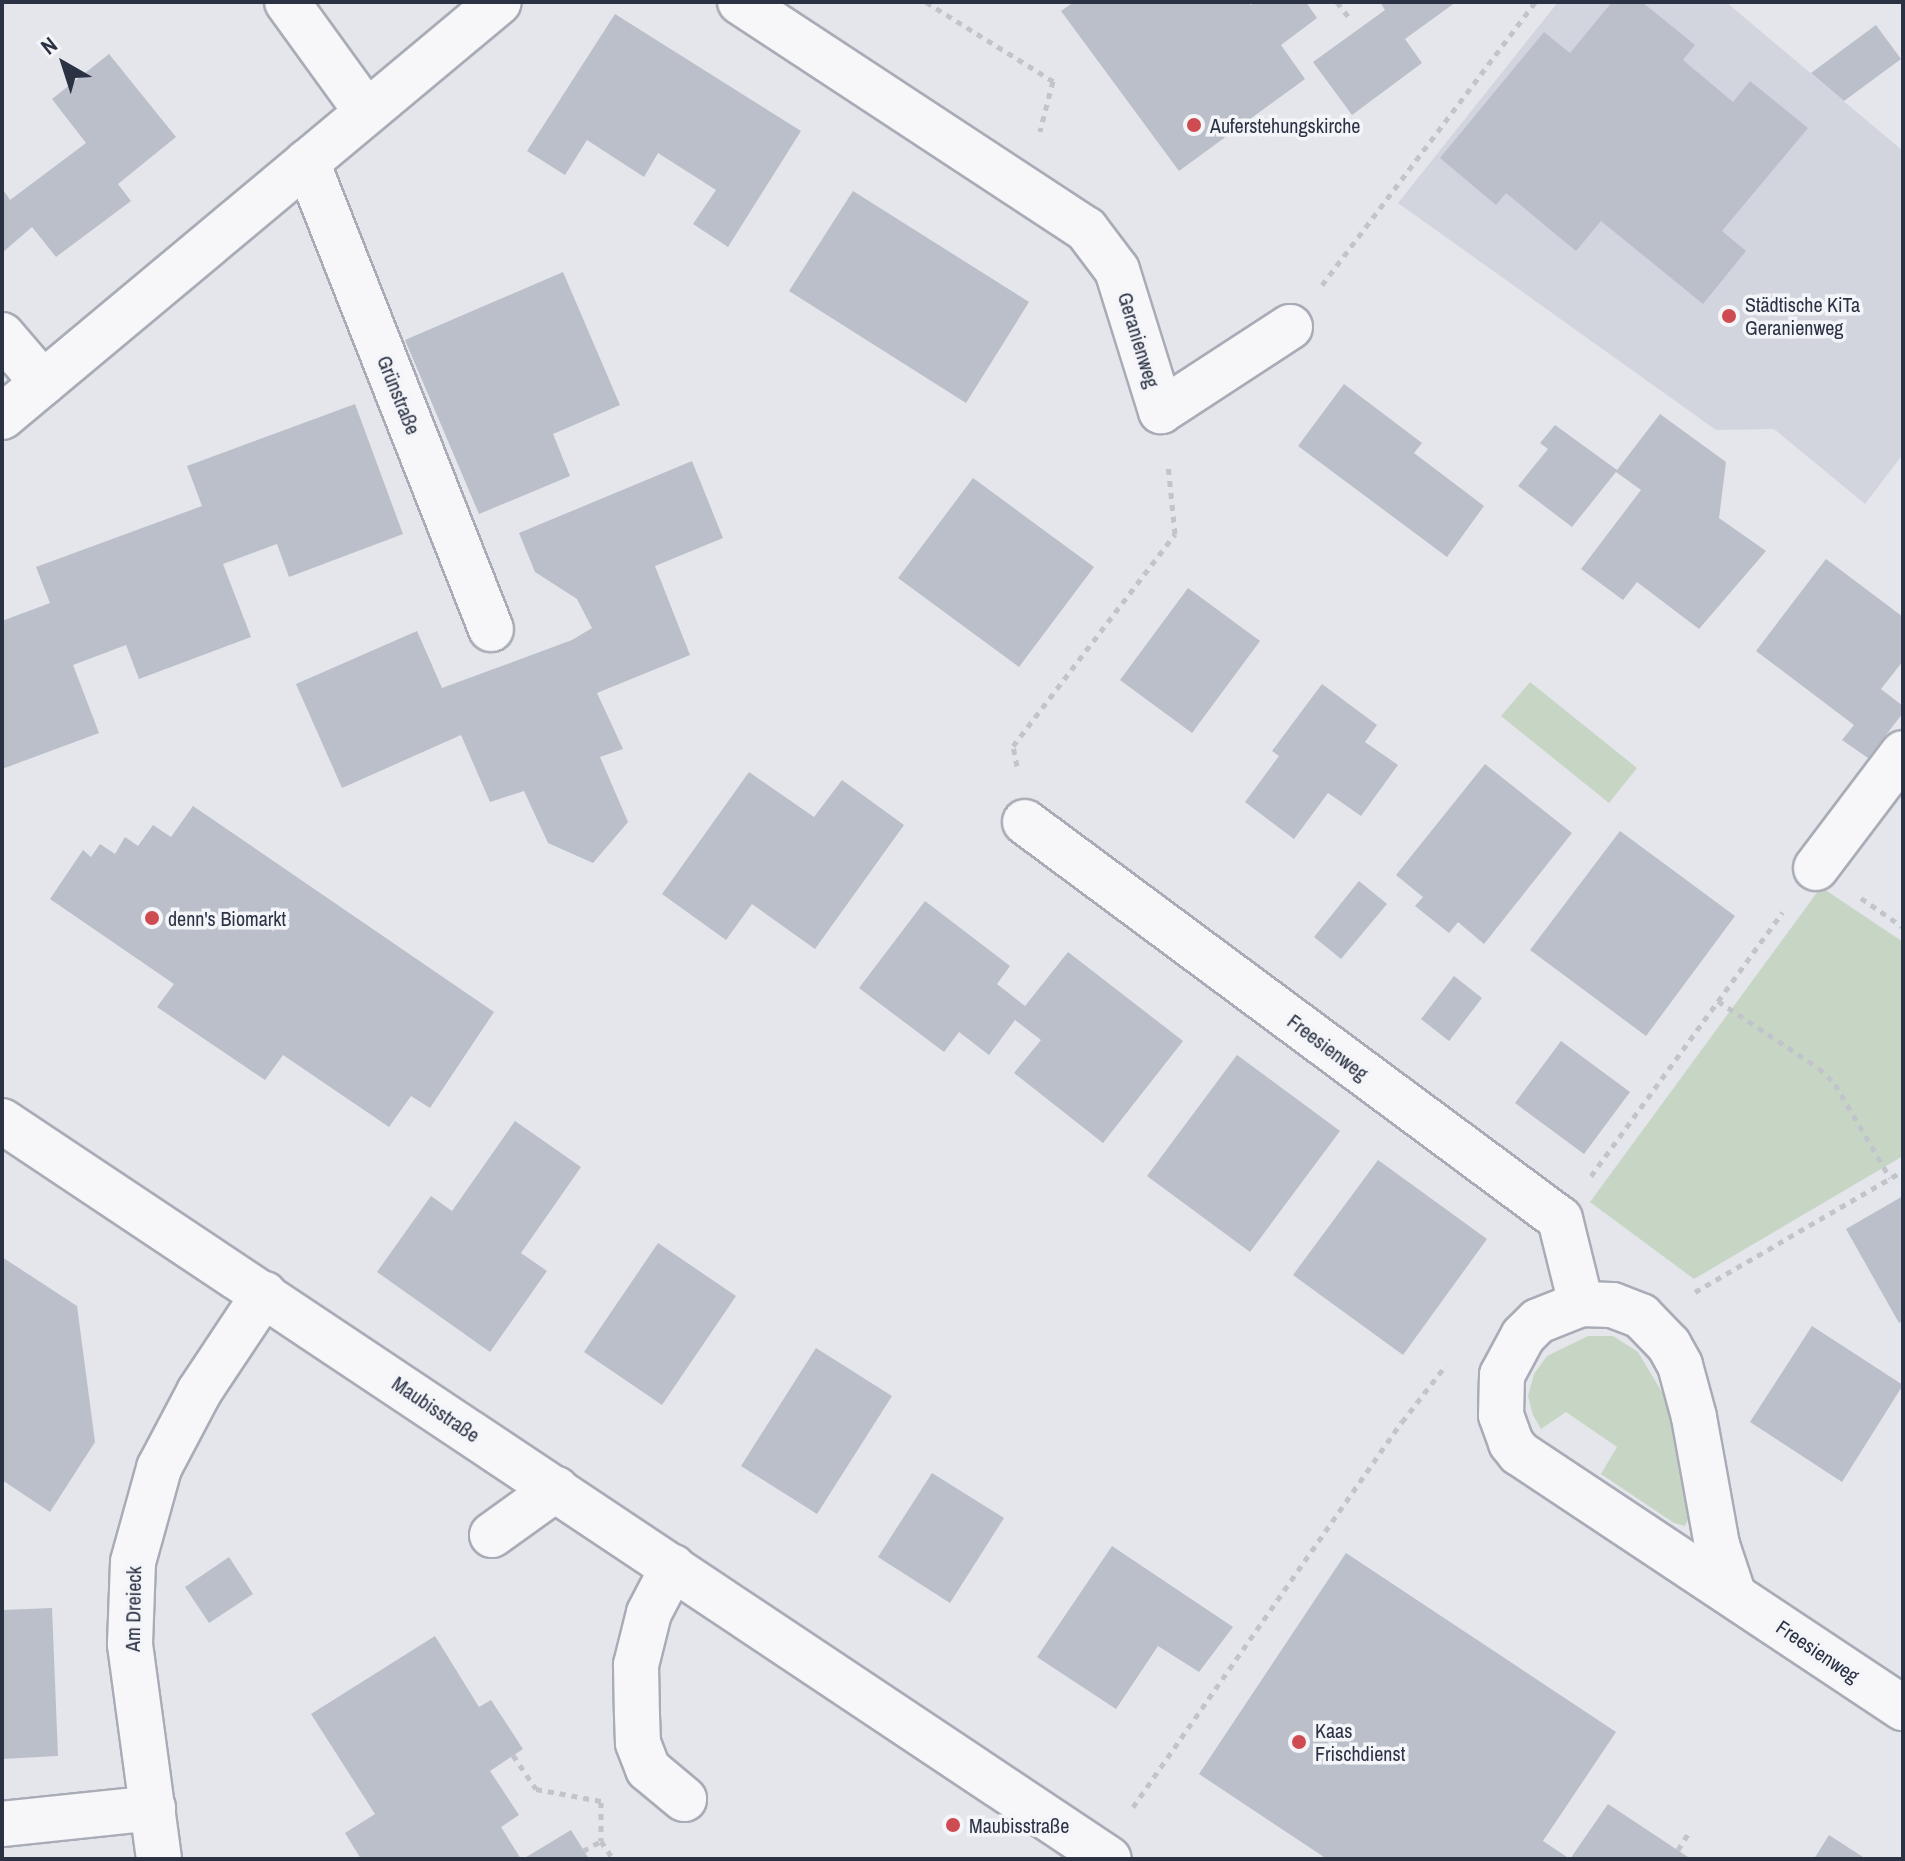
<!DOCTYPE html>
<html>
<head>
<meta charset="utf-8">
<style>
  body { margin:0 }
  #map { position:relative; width:1905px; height:1861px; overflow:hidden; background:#e4e6ec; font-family:"Archivo Narrow",sans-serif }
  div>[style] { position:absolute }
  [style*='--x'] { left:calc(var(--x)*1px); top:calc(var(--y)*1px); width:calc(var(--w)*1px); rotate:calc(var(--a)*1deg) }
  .built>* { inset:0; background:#d2d5de }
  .green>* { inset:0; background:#c7d5c5 }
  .building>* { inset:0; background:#bbbfc9 }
  .path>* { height:5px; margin-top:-2.5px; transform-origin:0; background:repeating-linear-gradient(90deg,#c2c4cb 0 6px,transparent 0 12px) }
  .roads { filter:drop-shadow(2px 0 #a9acb6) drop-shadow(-2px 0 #a9acb6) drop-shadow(0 2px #a9acb6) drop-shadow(0 -2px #a9acb6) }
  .minor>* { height:44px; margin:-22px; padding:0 22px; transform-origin:22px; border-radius:22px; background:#f7f7fa }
  .dots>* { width:22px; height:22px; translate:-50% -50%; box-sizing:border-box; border:4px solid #f4f5f9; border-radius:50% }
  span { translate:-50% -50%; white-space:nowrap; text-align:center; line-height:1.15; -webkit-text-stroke:7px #f4f5f9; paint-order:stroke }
  .poi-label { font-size:20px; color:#2b3244 }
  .left { translate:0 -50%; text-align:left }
  .street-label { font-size:20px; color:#2b3244 }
  .frame { position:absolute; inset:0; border:4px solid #2b3244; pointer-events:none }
  .north { position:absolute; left:24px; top:24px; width:80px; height:80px; -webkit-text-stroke:6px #f4f5f9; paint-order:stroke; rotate:321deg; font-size:22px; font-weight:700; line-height:32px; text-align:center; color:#2b3244 }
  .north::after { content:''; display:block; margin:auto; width:28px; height:36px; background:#2b3244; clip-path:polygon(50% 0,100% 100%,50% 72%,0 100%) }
</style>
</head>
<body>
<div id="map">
  <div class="built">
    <i style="clip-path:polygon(1558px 2px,1726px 2px,1903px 151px,1903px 454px,1865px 504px,1774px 429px,1716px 430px,1398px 203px)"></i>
  </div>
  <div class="green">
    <i style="clip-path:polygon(1530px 682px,1637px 768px,1609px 803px,1501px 716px)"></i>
    <i style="clip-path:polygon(1821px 887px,1903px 942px,1903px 1156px,1694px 1279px,1590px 1202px)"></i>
    <i style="clip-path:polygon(1588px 1336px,1613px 1336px,1638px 1352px,1666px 1399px,1689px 1518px,1685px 1526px,1674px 1523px,1601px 1474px,1617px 1447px,1566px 1412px,1541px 1429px,1533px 1415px,1528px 1396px,1534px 1374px,1547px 1356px)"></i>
  </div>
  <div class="building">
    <i style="clip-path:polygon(1074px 2px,1248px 2px,1251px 5px,1255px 2px,1306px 2px,1317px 18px,1281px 45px,1305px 79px,1179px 171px,1061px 11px)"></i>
    <i style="clip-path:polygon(1380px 2px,1456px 2px,1405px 39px,1422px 63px,1352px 115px,1313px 62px,1385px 10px)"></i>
    <i style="clip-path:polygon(1612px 2px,1642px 2px,1695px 45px,1683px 60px,1733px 102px,1750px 81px,1808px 128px,1722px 231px,1746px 251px,1703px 304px,1601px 221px,1576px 251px,1506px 193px,1496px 205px,1440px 158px,1544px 32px,1570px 53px)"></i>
    <i style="clip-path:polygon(615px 14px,801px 131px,728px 247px,693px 224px,716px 190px,658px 153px,644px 177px,587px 140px,565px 175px,527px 151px)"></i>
    <i style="clip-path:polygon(1876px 25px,1901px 59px,1844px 101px,1811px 73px)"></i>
    <i style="clip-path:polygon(109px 54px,176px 137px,118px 184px,131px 201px,56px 257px,32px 227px,2px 253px,2px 188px,10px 200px,86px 143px,52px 99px)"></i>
    <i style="clip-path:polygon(853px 191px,1029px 302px,966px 403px,789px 291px)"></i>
    <i style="clip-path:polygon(563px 272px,620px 405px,553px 434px,570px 476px,479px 514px,405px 340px)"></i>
    <i style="clip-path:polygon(1344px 384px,1422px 443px,1414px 453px,1484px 506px,1447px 557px,1298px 446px)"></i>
    <i style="clip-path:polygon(355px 404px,403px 534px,289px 577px,277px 544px,223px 564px,251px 637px,139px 679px,126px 645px,73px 665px,99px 733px,2px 769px,2px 621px,50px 603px,36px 567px,202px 506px,187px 466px)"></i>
    <i style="clip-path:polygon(1660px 414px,1726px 462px,1719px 518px,1766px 551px,1699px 629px,1637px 582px,1623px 600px,1581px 569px,1641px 490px,1616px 472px,1572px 527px,1518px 486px,1548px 449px,1540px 443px,1555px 425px,1617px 470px)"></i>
    <i style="clip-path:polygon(692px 461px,723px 538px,655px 566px,690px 655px,597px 693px,623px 749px,600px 757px,628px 822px,593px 863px,548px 843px,524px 791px,490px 802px,461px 735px,342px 788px,296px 684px,417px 631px,442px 688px,572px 640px,592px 628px,577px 599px,535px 572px,519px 533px)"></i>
    <i style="clip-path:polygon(973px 478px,1094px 567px,1019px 667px,898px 578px)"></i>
    <i style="clip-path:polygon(1826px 559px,1903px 617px,1903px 661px,1881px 689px,1903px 706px,1903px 713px,1868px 758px,1842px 740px,1854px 725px,1756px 651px)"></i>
    <i style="clip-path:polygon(1188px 588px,1260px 641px,1192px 733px,1120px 680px)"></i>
    <i style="clip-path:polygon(1322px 684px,1377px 725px,1365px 742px,1398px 765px,1361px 816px,1328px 793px,1294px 839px,1245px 802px,1279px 756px,1272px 751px)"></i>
    <i style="clip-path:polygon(1485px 764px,1572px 833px,1484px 944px,1458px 922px,1449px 933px,1415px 906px,1423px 897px,1396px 875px)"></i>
    <i style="clip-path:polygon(749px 772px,814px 817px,842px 780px,904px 825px,815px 949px,752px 904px,726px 940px,662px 894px)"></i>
    <i style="clip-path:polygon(193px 806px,494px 1012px,430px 1108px,411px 1096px,389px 1127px,283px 1055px,265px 1080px,157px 1007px,174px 984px,50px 899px,83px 850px,91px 857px,100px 844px,115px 854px,125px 837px,138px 846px,153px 825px,171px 837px)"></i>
    <i style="clip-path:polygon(1620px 831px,1735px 916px,1646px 1036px,1530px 950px)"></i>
    <i style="clip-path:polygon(1359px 881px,1387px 904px,1341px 959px,1314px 937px)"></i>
    <i style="clip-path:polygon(925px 901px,1010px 966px,997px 984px,1025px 1006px,1068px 952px,1183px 1041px,1103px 1143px,1014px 1073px,1041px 1040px,1015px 1020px,989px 1055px,959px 1032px,944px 1052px,859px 988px)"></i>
    <i style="clip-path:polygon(1454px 976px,1482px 998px,1449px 1041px,1421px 1019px)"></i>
    <i style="clip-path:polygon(1561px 1041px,1630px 1092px,1584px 1154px,1515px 1103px)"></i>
    <i style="clip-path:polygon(1237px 1055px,1340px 1131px,1250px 1252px,1147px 1176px)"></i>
    <i style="clip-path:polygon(515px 1121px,581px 1167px,521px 1253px,547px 1271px,490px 1352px,377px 1272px,431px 1196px,452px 1211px)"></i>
    <i style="clip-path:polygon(1378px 1160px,1487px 1239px,1403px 1355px,1293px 1275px)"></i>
    <i style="clip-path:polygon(1903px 1196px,1903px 1321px,1899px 1323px,1846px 1229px)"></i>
    <i style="clip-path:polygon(658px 1243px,736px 1296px,662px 1405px,584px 1352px)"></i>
    <i style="clip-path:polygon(2px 1257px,77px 1306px,95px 1442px,50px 1512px,2px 1480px)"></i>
    <i style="clip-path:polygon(1812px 1326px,1903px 1385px,1842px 1482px,1750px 1422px)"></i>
    <i style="clip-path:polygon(816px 1348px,892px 1396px,817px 1514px,741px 1466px)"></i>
    <i style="clip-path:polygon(932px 1473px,1004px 1518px,950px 1603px,878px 1557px)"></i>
    <i style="clip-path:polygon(1112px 1546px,1233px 1627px,1199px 1672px,1158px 1646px,1116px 1709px,1037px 1657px)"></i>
    <i style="clip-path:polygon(1346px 1553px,1616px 1732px,1543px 1841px,1570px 1859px,1608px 1804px,1691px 1859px,1327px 1859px,1199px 1774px)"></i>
    <i style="clip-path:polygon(229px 1557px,253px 1594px,209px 1623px,185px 1587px)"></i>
    <i style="clip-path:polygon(52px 1608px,58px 1756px,2px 1759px,2px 1610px)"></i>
    <i style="clip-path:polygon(435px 1636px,479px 1707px,491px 1700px,523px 1749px,490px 1771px,519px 1815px,501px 1827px,521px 1859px,361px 1859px,345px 1833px,375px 1814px,311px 1714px)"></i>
    <i style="clip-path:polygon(571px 1830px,589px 1859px,523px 1859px)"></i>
    <i style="clip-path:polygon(1829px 1835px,1866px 1859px,1814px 1859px)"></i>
  </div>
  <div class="path">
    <i style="--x:926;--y:2;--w:150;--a:31.9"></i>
    <i style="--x:1053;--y:81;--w:52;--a:104.6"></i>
    <i style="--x:1337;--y:2;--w:18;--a:52"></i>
    <i style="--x:1322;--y:285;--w:354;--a:-53"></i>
    <i style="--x:1017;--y:766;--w:20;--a:-101"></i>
    <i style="--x:1013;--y:746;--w:267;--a:-52.6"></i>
    <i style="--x:1175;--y:534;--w:70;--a:-95.7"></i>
    <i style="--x:1861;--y:898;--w:51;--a:34.6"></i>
    <i style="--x:1718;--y:1001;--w:121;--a:33.6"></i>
    <i style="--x:1819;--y:1068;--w:23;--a:45"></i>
    <i style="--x:1835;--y:1084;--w:109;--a:59.7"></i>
    <i style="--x:1591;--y:1176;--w:326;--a:-54"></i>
    <i style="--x:1695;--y:1292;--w:241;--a:-30.2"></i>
    <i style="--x:513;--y:1755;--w:41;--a:55.9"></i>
    <i style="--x:536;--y:1789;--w:66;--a:10.5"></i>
    <i style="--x:601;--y:1802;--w:39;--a:90"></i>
    <i style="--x:601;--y:1841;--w:22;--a:56"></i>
    <i style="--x:1133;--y:1807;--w:470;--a:-55.1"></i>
    <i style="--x:1402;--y:1422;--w:72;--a:-52.3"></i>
    <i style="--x:1678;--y:1850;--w:19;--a:-58"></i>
    <i style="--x:583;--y:1851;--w:21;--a:-29"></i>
  </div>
  <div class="roads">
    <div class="minor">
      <i style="--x:287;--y:2;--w:135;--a:54.1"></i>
      <i style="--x:740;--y:2;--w:414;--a:33.3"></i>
      <i style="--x:1086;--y:229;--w:51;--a:52.9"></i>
      <i style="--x:1117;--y:270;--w:148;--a:72.7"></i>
      <i style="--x:1161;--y:411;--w:154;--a:-33.1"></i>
      <i style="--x:307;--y:162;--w:502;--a:68.5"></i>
      <i style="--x:2;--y:335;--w:63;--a:49.5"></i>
      <i style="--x:2;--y:417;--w:647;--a:-39.86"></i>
      <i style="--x:1025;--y:822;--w:666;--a:36.58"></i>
      <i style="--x:1560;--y:1219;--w:88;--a:76.1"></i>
      <i style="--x:1816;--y:868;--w:144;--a:-52.9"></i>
      <i style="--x:2;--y:1121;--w:1330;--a:33.69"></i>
      <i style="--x:492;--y:1535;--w:79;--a:-35.7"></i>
      <i style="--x:673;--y:1567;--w:52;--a:117.6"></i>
      <i style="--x:649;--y:1613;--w:54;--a:104"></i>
      <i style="--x:636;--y:1665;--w:50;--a:88.9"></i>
      <i style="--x:637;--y:1715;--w:28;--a:88"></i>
      <i style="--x:638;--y:1743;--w:28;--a:69"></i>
      <i style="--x:648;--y:1769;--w:47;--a:39.8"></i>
      <i style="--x:1733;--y:1593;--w:51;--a:-108.4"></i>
      <i style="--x:1717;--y:1545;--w:130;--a:-100.2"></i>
      <i style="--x:1694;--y:1417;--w:54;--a:-105.1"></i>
      <i style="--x:1680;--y:1365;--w:23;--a:-119"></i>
      <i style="--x:1669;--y:1345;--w:40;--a:-134"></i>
      <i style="--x:1641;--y:1316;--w:31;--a:-159"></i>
      <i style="--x:1612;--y:1305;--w:31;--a:-178"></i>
      <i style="--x:1581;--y:1304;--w:46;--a:158.4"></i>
      <i style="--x:1538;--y:1321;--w:21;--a:135"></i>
      <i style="--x:1523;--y:1336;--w:44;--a:118.3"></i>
      <i style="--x:1502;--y:1375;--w:40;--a:91.4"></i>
      <i style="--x:1501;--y:1415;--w:30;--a:70"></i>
      <i style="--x:1511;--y:1443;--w:13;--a:51"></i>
      <i style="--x:1519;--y:1453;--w:461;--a:33.6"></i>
      <i style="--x:2;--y:1824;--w:152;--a:-6"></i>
      <i style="--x:159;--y:1859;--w:217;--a:-97.7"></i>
      <i style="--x:130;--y:1644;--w:82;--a:-87.9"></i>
      <i style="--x:133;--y:1562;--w:98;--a:-74.5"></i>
      <i style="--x:159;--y:1468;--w:86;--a:-62.2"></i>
      <i style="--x:199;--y:1392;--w:118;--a:-56.4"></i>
    </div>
  </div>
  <div class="dots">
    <i style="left:1194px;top:125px;background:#ce4c51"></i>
    <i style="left:1729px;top:316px;background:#ce4c51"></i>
    <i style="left:152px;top:918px;background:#ce4c51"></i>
    <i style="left:1299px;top:1742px;background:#ce4c51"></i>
    <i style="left:953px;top:1825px;background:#ce4c51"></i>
  </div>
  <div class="poi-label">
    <span class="left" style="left:1210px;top:125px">Auferstehungskirche</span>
    <span class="left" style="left:1745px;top:316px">Städtische KiTa<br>Geranienweg</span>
    <span class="left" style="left:168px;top:918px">denn's Biomarkt</span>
    <span class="left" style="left:1315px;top:1742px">Kaas<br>Frischdienst</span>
    <span class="left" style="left:969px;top:1825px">Maubisstraße</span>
  </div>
  <div class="street-label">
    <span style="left:1139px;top:340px;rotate:73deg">Geranienweg</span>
    <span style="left:399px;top:395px;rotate:68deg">Grünstraße</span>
    <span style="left:1328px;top:1047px;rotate:37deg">Freesienweg</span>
    <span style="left:436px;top:1409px;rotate:34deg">Maubisstraße</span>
    <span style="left:133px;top:1609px;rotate:-89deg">Am Dreieck</span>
    <span style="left:1818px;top:1651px;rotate:34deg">Freesienweg</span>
  </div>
  <div class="frame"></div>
  <div class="north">N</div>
</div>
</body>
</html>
